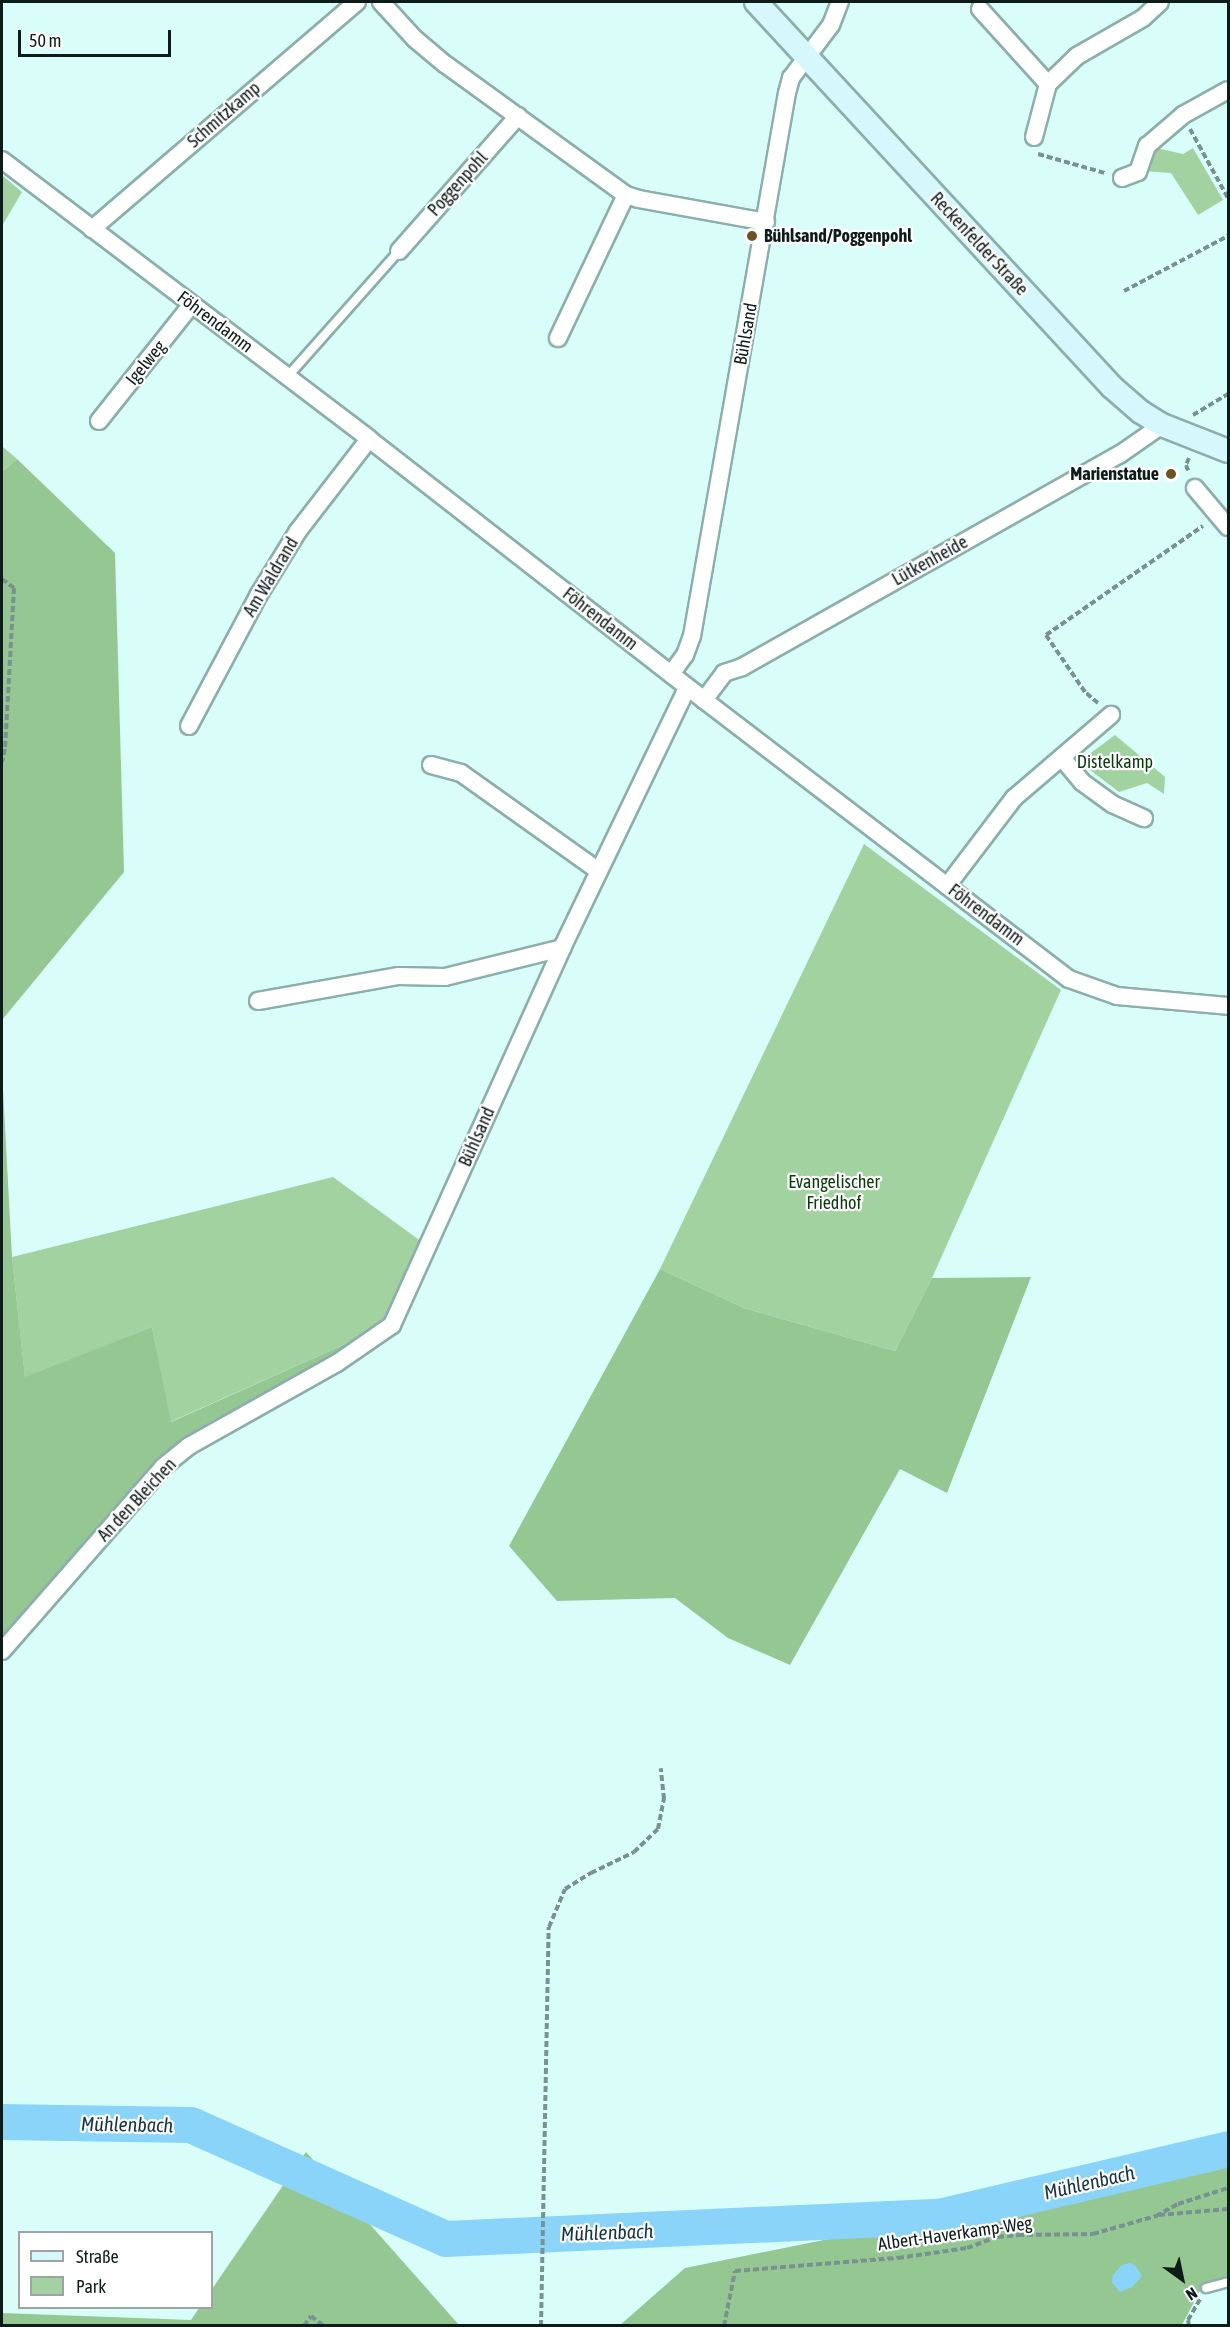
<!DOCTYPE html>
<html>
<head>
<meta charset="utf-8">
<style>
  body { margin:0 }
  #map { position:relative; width:1230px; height:2327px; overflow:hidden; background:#d9fef9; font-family:"Asap Condensed",sans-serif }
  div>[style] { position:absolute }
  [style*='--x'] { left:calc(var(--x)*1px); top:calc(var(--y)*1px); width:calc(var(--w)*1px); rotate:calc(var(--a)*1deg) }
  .green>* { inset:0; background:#a3d2a1 }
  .forest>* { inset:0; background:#95c793 }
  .water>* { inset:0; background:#8ad4fa }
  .river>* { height:36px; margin:-18px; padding:0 18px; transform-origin:18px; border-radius:18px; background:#8ad4fa }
  .path>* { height:4px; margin-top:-2px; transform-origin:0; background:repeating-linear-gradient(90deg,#78928f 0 6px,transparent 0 9px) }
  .roads { filter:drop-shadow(2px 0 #8cafab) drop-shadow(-2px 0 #8cafab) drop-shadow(0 2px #8cafab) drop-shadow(0 -2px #8cafab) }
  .lane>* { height:8px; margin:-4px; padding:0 4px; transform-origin:4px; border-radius:4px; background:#fff }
  .street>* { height:16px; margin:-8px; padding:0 8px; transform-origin:8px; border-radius:8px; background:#fff }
  .secondary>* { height:22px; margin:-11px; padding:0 11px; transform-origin:11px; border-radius:11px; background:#d6f7fc }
  .dots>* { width:16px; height:16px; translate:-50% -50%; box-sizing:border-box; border:3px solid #fff; border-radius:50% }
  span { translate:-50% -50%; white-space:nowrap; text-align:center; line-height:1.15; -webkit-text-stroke:4.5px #fff; paint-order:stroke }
  .street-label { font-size:18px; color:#0d1b19 }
  .poi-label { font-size:18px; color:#0d1b19; font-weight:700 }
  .left { translate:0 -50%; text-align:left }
  .right { translate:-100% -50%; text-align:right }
  .park-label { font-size:18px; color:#053c09 }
  .water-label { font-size:20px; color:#133545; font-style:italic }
  .frame { position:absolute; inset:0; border:3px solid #0d1b19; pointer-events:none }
  .legend { position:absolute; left:18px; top:2231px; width:195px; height:78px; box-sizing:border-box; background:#fff; border:2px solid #9ea4a3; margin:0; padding:8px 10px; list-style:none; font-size:18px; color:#0d1b19 }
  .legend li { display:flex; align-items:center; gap:12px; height:30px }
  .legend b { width:30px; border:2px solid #9ea4a3 }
  .north { position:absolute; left:1152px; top:2249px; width:60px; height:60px; -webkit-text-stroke:4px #fff; paint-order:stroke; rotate:147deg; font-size:16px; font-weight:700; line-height:24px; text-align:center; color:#0d1b19 }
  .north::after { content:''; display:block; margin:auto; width:21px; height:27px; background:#0d1b19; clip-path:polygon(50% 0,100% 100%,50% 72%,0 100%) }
  .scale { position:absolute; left:18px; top:30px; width:153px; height:27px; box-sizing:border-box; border:3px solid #0d1b19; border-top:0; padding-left:8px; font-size:18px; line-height:21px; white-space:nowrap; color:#0d1b19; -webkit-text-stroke:4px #fff; paint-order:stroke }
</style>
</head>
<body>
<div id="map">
  <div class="green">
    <i style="clip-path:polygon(1152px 147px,1183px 154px,1193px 148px,1223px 200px,1198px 215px,1171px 173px,1143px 171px)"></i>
    <i style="clip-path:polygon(2px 175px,22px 192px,2px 226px)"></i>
    <i style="clip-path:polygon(2px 446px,17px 459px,2px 472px)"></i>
    <i style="clip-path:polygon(1115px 735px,1165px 777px,1164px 794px,1147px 783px,1119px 792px,1090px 770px,1088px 755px)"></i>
    <i style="clip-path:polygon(864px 844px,1061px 990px,932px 1278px,895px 1351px,744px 1308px,660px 1269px)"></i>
    <i style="clip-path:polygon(333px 1177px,422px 1242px,386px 1321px,358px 1345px,354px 1340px,170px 1422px,152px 1327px,25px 1378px,12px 1257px)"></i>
  </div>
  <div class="forest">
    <i style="clip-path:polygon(17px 459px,115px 553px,124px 872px,2px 1020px,2px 472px)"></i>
    <i style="clip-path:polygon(2px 1071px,12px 1257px,25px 1377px,152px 1327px,171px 1422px,354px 1340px,358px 1345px,188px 1442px,2px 1646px)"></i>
    <i style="clip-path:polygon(660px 1269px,744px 1308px,895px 1351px,932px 1278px,1031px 1277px,947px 1493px,900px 1469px,790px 1665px,728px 1638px,675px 1598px,557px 1601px,509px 1546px)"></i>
    <i style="clip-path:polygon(306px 2152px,459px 2325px,2px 2325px,2px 2313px,191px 2320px,199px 2308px,212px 2308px,212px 2289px)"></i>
    <i style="clip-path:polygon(1228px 2158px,1228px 2277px,1204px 2283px,1182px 2325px,619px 2326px,685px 2268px)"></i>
  </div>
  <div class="water">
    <i style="clip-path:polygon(1130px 2263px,1135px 2265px,1142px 2276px,1132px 2287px,1120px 2292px,1112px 2283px,1113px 2275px,1122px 2265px)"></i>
  </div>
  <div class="river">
    <i style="--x:2;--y:2122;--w:189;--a:0.9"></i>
    <i style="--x:191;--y:2125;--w:279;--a:24.1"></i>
    <i style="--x:446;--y:2239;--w:493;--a:-2.6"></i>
    <i style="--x:939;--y:2217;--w:297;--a:-13.2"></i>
  </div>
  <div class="path">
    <i style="--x:1190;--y:129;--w:79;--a:61.2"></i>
    <i style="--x:1038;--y:154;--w:70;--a:15.8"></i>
    <i style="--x:1124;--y:291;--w:118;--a:-27.9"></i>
    <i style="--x:1193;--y:415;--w:41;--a:-31"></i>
    <i style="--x:1189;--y:458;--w:8;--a:113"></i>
    <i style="--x:1186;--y:465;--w:9;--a:69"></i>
    <i style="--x:2;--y:579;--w:15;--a:37"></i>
    <i style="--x:14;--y:588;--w:161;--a:93.2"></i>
    <i style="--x:5;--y:749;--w:13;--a:103"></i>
    <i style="--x:1098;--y:703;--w:17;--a:-140"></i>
    <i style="--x:1085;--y:692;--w:69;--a:-124.4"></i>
    <i style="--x:1046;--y:635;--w:191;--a:-34.8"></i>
    <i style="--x:1159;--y:2215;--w:69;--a:-5"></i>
    <i style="--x:304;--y:2326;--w:12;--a:-55"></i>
    <i style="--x:311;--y:2316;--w:16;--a:38"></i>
    <i style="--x:541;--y:2326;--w:399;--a:-88.9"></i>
    <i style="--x:549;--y:1927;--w:41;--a:-67.2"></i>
    <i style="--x:565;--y:1889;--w:31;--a:-32"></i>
    <i style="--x:591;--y:1873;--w:48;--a:-26"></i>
    <i style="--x:634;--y:1852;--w:33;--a:-44"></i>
    <i style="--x:658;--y:1829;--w:31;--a:-79"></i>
    <i style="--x:664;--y:1799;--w:31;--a:-96"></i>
    <i style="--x:724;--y:2326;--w:56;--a:-78.7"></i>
    <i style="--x:735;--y:2271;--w:164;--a:-4.6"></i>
    <i style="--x:898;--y:2258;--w:70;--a:-8.2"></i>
    <i style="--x:967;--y:2248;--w:33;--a:-20"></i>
    <i style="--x:998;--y:2237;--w:20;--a:-6"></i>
    <i style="--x:1018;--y:2235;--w:75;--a:-0.8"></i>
    <i style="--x:1093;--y:2234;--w:66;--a:-15.9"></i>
    <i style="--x:1156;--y:2216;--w:25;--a:-29"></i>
    <i style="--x:1178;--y:2204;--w:52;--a:-17.7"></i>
    <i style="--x:1189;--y:2326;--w:6;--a:-99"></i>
    <i style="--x:1188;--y:2320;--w:24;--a:-60"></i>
  </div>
  <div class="roads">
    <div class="lane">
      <i style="--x:288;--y:376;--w:167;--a:-48.4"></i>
      <i style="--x:1206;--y:2288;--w:23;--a:-15"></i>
    </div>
    <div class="street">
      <i style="--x:381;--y:2;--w:50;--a:47.4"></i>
      <i style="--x:415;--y:39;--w:39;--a:40"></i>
      <i style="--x:445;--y:64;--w:223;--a:35.9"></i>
      <i style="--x:626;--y:195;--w:14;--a:17"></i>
      <i style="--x:639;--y:199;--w:129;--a:10.3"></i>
      <i style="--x:980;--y:9;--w:101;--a:47.8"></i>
      <i style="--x:1048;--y:84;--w:40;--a:-44"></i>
      <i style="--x:1077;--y:56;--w:76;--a:-29.9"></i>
      <i style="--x:1143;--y:18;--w:23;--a:-43"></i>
      <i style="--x:1034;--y:137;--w:55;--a:-75.2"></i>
      <i style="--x:2;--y:160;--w:461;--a:37.2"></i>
      <i style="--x:369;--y:439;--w:425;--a:37.9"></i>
      <i style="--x:704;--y:700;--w:459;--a:37.4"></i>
      <i style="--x:1069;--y:979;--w:51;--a:19.5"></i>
      <i style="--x:1117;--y:996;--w:111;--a:5.1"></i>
      <i style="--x:1122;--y:178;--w:17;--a:-21"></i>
      <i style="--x:1138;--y:172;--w:28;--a:-71"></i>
      <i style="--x:1147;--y:146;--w:48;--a:-40.7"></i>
      <i style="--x:1183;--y:115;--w:51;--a:-29.1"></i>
      <i style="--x:92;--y:229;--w:349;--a:-40.6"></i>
      <i style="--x:399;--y:251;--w:180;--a:-48.6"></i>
      <i style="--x:558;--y:338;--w:158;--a:-64.6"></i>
      <i style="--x:99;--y:421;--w:149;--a:-51.5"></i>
      <i style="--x:1195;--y:488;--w:51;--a:49.8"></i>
      <i style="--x:671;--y:674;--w:24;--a:-54"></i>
      <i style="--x:685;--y:655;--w:20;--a:-70"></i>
      <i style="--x:692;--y:636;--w:551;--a:-80.08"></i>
      <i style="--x:787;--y:93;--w:16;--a:-75"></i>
      <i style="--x:791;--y:78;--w:66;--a:-53"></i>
      <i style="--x:831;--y:25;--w:25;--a:-69"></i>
      <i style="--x:704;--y:700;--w:34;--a:-53"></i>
      <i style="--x:724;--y:673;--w:19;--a:-18"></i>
      <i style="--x:742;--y:667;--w:433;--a:-29.4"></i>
      <i style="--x:1119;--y:455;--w:52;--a:-34.9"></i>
      <i style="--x:189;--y:726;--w:147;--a:-62"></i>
      <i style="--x:258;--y:596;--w:76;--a:-58.4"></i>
      <i style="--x:298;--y:531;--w:116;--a:-52.3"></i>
      <i style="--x:1062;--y:758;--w:31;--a:50"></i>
      <i style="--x:1082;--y:782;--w:37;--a:36"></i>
      <i style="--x:1112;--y:804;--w:35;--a:24"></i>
      <i style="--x:431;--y:765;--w:31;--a:15"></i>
      <i style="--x:461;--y:773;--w:169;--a:35.4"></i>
      <i style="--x:947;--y:886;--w:111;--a:-52.7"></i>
      <i style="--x:1014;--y:798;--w:128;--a:-40.6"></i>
      <i style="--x:258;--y:1001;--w:143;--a:-10.1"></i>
      <i style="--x:399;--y:976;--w:46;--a:1.2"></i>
      <i style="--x:445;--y:977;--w:121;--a:-13.9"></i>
      <i style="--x:2;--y:1651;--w:244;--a:-48.8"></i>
      <i style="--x:163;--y:1467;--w:33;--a:-39"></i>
      <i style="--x:189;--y:1446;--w:170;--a:-29.3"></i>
      <i style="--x:337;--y:1363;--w:67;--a:-34.6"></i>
      <i style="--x:392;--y:1325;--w:414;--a:-65.7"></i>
      <i style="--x:562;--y:948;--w:288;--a:-64.3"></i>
    </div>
    <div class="secondary">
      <i style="--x:756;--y:2;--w:524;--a:47.24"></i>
      <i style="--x:1112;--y:387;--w:38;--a:41"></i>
      <i style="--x:1141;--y:412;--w:25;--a:32"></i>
      <i style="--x:1162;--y:425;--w:71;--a:21.5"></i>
    </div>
  </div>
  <div class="dots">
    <i style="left:752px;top:236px;background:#6d5224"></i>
    <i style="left:1171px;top:474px;background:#6d5224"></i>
  </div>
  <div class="street-label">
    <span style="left:224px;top:115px;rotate:-41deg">Schmitzkamp</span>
    <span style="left:458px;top:184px;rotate:-48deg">Poggenpohl</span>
    <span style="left:979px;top:244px;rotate:47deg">Reckenfelder Straße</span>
    <span style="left:215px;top:322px;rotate:37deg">Föhrendamm</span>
    <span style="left:746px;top:334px;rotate:-80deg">Bühlsand</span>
    <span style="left:146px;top:363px;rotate:-51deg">Igelweg</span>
    <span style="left:930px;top:561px;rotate:-29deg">Lütkenheide</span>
    <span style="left:271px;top:577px;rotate:-59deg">Am Waldrand</span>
    <span style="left:600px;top:619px;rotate:38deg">Föhrendamm</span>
    <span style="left:986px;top:915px;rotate:37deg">Föhrendamm</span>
    <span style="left:477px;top:1137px;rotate:-66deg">Bühlsand</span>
    <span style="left:137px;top:1500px;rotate:-47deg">An den Bleichen</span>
    <span style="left:955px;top:2234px;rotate:-8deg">Albert-Haverkamp-Weg</span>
  </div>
  <div class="poi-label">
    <span class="left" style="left:764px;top:236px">Bühlsand/Poggenpohl</span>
    <span class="right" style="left:1159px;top:474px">Marienstatue</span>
  </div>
  <div class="park-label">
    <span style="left:1115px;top:762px">Distelkamp</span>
    <span style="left:834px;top:1193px">Evangelischer<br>Friedhof</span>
  </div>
  <div class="water-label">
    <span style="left:127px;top:2124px;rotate:1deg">Mühlenbach</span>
    <span style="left:1089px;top:2182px;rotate:-13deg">Mühlenbach</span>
    <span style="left:607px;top:2232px;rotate:-2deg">Mühlenbach</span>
  </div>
  <div class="frame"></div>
  <ul class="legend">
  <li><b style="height:8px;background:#d6f7fc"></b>Straße</li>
  <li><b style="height:16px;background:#a3d2a1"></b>Park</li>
  </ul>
  <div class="north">N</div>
  <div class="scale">50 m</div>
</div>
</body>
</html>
